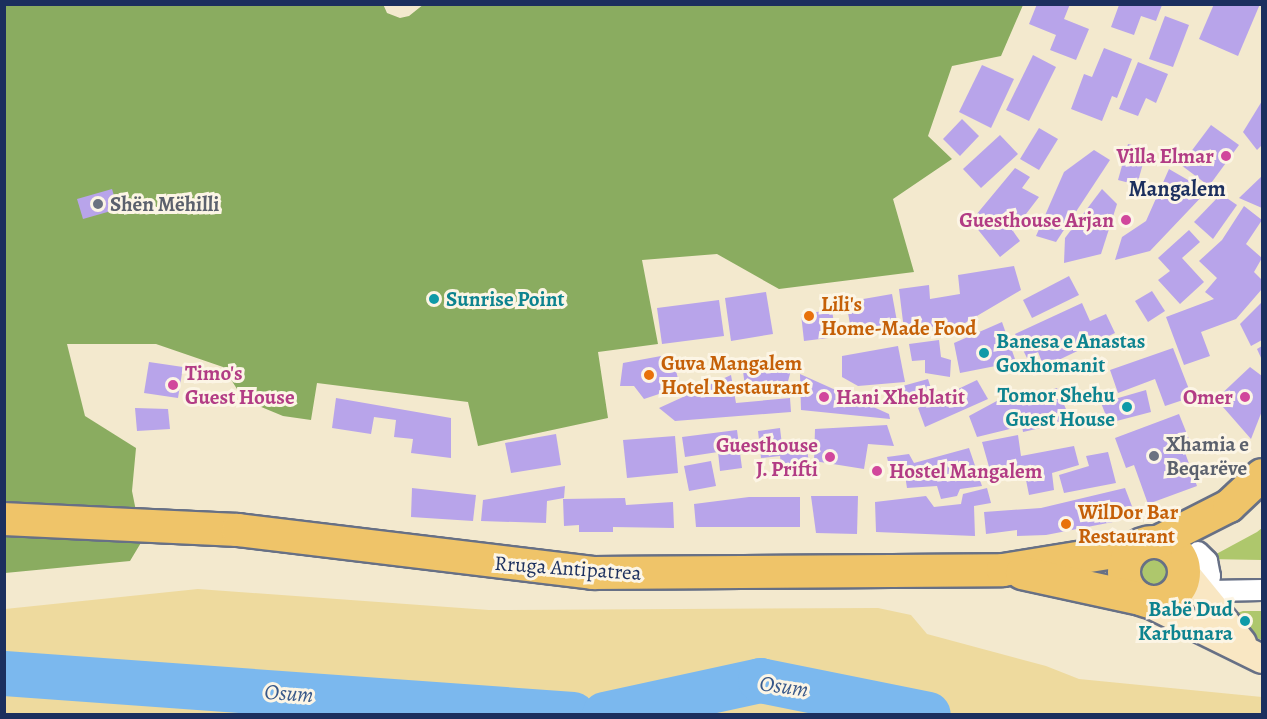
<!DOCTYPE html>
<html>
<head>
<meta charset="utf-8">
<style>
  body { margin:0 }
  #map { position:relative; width:1267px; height:719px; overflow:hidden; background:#f3e9ce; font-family:Alegreya,serif }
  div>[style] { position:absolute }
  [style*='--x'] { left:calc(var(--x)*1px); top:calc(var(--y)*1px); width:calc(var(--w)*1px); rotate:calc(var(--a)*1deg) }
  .green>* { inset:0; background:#aec76c }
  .round { border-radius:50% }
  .forest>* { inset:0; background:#8aac60 }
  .sand>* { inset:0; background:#eeda9e }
  .river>* { height:45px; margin:-22.5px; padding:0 22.5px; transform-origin:22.5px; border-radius:22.5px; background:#7bb8ee }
  .building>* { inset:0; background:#b8a4ea }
  .roads { filter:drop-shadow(2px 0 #677085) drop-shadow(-2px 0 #677085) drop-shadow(0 2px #677085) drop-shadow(0 -2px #677085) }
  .street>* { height:20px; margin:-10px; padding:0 10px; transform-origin:10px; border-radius:10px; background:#fff }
  .secondary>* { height:28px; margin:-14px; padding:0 14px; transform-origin:14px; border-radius:14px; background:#f9e7c3 }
  .primary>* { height:32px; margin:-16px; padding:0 16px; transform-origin:16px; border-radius:16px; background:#efc469 }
  .primary>.ring { margin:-16px; padding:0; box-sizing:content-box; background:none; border:32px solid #efc469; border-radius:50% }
  .dots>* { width:16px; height:16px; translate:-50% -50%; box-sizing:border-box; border:3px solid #fcf5e5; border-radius:50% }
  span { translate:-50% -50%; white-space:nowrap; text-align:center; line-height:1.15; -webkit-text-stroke:6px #fcf5e5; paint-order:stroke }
  .hotel-label { font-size:21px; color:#b23c85; font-weight:700 }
  .right { translate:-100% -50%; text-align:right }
  .left { translate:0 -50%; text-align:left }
  .worship-label { font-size:21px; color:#5b616d; font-weight:700 }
  .culture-label { font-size:21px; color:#0d838f; font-weight:700 }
  .food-label { font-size:21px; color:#c56008; font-weight:700 }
  .street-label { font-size:21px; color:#1b2f5e }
  .neighbourhood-label { font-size:22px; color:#1b2f5e; font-weight:700 }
  .water-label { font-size:22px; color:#385889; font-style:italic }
  .frame { position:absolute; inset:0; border:6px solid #1b2f5e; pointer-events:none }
</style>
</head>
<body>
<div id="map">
  <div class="green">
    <i style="clip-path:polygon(1262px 528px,1262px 560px,1207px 559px,1257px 532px)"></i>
    <i class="round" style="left:1137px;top:557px;width:32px;height:32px"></i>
    <i style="clip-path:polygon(1243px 611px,1262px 611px,1262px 640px,1246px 634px,1234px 614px)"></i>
  </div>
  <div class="forest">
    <i style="clip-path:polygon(383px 4px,387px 13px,400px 18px,409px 16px,424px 4px,1023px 5px,1001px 56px,952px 66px,928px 136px,952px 159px,893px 199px,914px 272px,779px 289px,717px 254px,642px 260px,658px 344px,598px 352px,608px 418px,478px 446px,468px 402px,317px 383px,311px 420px,283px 416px,244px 400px,223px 367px,156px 344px,67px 344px,85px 416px,136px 448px,132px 491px,142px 541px,130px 561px,5px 573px,4px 5px)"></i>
  </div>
  <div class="sand">
    <i style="clip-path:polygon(198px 589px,489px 610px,878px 608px,911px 615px,927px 634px,1046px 666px,1079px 679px,1262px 697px,1262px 714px,5px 714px,5px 609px)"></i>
  </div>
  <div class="river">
    <i style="--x:4;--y:673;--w:570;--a:4.12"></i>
    <i style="--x:604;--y:714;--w:160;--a:-12.3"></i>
    <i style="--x:760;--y:680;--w:171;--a:11.4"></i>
  </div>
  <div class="building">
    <i style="clip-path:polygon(1037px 4px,1070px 4px,1064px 19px,1089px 29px,1076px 60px,1050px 50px,1056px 35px,1029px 24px)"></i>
    <i style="clip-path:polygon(1214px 4px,1260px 4px,1238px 56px,1199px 39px)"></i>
    <i style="clip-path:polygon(1119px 5px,1162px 5px,1156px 21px,1141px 16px,1134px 35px,1111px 27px)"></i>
    <i style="clip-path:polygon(1165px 16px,1189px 25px,1173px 67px,1149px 59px)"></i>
    <i style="clip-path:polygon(1104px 48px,1132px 59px,1117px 98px,1112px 96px,1102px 121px,1071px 109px,1084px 74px,1092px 77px)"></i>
    <i style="clip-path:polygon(1033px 55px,1056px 67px,1029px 121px,1006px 110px)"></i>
    <i style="clip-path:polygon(1138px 62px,1168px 74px,1156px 103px,1146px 98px,1138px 116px,1119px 109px)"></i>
    <i style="clip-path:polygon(982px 65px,1014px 79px,991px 128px,959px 112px)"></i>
    <i style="clip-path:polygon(1262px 101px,1262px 145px,1257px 150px,1243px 132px)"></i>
    <i style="clip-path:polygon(962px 119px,979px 136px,960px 156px,943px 139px)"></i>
    <i style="clip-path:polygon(1211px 125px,1239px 145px,1209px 186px,1181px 165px)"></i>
    <i style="clip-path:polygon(1039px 128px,1058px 139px,1039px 170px,1020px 159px)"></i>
    <i style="clip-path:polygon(1000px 135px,1018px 154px,981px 188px,963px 169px)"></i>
    <i style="clip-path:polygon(1128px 144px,1147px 149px,1137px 185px,1118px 180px)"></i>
    <i style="clip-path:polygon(1094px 150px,1110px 160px,1056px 242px,1036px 236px,1064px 172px)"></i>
    <i style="clip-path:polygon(1015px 168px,1030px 177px,1022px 188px,1039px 197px,1013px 231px,1020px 241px,1000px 257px,971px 221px)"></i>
    <i style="clip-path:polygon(1169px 169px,1207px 191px,1150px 251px,1115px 260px,1122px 237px,1146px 221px)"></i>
    <i style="clip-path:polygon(1262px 176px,1262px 208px,1239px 198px)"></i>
    <i style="clip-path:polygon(112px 189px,118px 209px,83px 219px,77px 199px)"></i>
    <i style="clip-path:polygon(1102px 189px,1117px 204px,1101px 254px,1064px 263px,1065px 238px)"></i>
    <i style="clip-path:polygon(1221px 194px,1237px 205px,1213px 239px,1194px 222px)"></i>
    <i style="clip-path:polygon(1244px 206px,1262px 220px,1246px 244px,1262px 258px,1254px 272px,1262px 280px,1262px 289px,1236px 319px,1201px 332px,1210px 356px,1184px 365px,1166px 317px,1214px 299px,1205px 292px,1217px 278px,1199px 261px,1222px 240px)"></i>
    <i style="clip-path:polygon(1189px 230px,1200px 242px,1182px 258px,1204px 282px,1180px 304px,1158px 280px,1170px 271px,1158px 258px)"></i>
    <i style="clip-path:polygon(1014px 266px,1021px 290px,965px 323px,904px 330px,899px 289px,929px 285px,930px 299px,960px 294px,958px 275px)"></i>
    <i style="clip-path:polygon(1069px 276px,1079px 295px,1032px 318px,1023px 300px)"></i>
    <i style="clip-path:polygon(1152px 291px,1165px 311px,1148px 322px,1135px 301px)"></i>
    <i style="clip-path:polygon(766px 292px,773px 334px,731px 341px,725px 298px)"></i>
    <i style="clip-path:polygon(892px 294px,898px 327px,852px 335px,846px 302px)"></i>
    <i style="clip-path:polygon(719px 300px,724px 336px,662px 344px,657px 308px)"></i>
    <i style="clip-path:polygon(1082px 303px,1090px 321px,1106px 314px,1115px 333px,1044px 367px,1038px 352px,1027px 358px,1015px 334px)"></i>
    <i style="clip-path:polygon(1261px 303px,1262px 340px,1251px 346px,1240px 324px)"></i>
    <i style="clip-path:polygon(832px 310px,836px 337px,804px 341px,801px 314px)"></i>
    <i style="clip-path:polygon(1002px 322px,1016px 362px,960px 373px,954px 343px)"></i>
    <i style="clip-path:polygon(939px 340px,941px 357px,951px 360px,950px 377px,925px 373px,925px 360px,912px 361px,909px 344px)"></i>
    <i style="clip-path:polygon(898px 346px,905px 382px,858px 386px,842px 377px,842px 356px)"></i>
    <i style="clip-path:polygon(1262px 346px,1262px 360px,1257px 349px)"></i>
    <i style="clip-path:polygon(1173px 348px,1192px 397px,1165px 406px,1155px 379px,1118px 393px,1110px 370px)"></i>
    <i style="clip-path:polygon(672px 354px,680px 387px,644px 399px,634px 386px,620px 386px,623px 363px)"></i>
    <i style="clip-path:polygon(775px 359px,792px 366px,785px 393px,746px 395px,743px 371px)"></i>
    <i style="clip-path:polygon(149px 362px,183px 367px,178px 398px,144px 393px)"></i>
    <i style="clip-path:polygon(1250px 367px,1262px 376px,1262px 411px,1251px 439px,1216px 399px)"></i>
    <i style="clip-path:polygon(800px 374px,889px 414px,890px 419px,801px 410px)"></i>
    <i style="clip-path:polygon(731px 375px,736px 403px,790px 398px,791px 412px,675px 421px,659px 408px)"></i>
    <i style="clip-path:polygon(928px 379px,933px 395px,892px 406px,888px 390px)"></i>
    <i style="clip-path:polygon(977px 380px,988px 399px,925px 427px,918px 408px)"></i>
    <i style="clip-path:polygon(1057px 388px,1071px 421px,1023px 432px,1022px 426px,977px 437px,969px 416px,1006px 396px,1010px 404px)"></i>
    <i style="clip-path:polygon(1146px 390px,1151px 412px,1109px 423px,1101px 403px)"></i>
    <i style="clip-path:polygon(336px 398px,451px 418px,451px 458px,411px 453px,413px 439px,394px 437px,396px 420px,374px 417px,371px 434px,332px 428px)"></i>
    <i style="clip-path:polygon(135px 408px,168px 409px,170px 429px,137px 431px)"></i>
    <i style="clip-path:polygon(1179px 414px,1191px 444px,1183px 447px,1197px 486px,1148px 504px,1134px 465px,1126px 468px,1115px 438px)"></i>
    <i style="clip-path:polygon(887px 425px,894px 446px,868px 444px,864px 469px,814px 461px,815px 429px)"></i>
    <i style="clip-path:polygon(780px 428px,782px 445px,806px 442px,810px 470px,782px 474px,780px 456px,761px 458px,758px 431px)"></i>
    <i style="clip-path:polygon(737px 430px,742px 468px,720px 471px,718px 452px,685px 457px,682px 437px)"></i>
    <i style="clip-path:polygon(556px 434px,561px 465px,511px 473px,505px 443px)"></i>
    <i style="clip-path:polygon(1018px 435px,1021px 456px,1074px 446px,1079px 465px,1052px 473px,1054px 490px,1029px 495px,1025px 475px,993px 481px,982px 442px)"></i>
    <i style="clip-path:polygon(675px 436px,678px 473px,627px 478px,623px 440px)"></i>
    <i style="clip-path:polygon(969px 448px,982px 486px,960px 489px,957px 496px,941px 499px,937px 486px,907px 488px,904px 469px,890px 470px,887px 457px,909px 454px,914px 463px)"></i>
    <i style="clip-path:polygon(1108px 452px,1116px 483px,1064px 493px,1059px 475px,1089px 466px,1086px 456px)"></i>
    <i style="clip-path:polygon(711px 461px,716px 486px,689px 491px,684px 466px)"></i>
    <i style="clip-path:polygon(565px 486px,564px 498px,547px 501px,546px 523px,481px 521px,483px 500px)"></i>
    <i style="clip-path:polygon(412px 488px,476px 495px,473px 521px,411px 517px)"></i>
    <i style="clip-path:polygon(987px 488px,991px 503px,974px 506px,975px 536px,876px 532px,875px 502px,926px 496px,934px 507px,961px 504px,963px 494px)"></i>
    <i style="clip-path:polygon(1125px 488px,1135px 514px,1118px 521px,1046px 535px,1017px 536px,1017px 530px,986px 534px,984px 512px,1041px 508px)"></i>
    <i style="clip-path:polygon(811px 496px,858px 496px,857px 534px,816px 533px)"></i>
    <i style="clip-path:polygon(749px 497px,800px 497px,800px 527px,696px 527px,694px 504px)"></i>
    <i style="clip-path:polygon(625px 498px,626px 505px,673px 502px,674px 528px,613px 527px,613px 532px,579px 532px,579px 525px,564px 526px,563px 499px)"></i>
  </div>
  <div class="roads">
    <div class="street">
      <i style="--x:1198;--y:552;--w:13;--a:45"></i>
      <i style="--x:1207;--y:561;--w:15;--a:79"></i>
      <i style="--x:1210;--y:576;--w:29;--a:100"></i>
      <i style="--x:1209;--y:591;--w:53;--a:-1.1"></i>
    </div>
    <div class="secondary">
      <i style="--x:1185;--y:573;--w:90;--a:50.8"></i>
      <i style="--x:1140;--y:599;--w:136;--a:26.2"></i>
    </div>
    <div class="primary">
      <i style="--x:4;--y:519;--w:234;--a:2.7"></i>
      <i style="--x:238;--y:530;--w:358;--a:6.9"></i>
      <i style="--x:593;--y:573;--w:410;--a:-0.4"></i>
      <i style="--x:1003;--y:570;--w:132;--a:-9.2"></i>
      <i class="ring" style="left:1124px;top:542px;width:28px;height:28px"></i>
      <i style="--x:1158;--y:542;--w:80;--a:-26.9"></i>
      <i style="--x:1229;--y:506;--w:45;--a:-43.2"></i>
      <i style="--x:1022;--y:573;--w:121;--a:12.4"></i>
    </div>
  </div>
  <div class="dots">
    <i style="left:1226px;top:156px;background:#d1479c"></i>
    <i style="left:98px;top:204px;background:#6b7280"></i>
    <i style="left:1126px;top:220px;background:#d1479c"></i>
    <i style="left:434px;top:299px;background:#0f9aa8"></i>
    <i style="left:809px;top:316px;background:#e8710a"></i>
    <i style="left:984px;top:353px;background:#0f9aa8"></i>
    <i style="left:649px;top:375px;background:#e8710a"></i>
    <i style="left:173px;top:385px;background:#d1479c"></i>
    <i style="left:824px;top:397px;background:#d1479c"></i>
    <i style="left:1245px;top:397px;background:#d1479c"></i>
    <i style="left:1127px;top:407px;background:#0f9aa8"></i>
    <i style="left:1154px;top:456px;background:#6b7280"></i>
    <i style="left:830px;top:457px;background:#d1479c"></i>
    <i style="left:877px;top:471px;background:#d1479c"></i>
    <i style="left:1066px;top:524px;background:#e8710a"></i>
    <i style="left:1245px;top:621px;background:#0f9aa8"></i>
  </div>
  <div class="hotel-label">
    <span class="right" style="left:1214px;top:156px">Villa Elmar</span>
    <span class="right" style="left:1114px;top:220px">Guesthouse Arjan</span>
    <span class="left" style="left:185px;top:385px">Timo's<br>Guest House</span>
    <span class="left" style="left:836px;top:397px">Hani Xheblatit</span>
    <span class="right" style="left:1233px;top:397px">Omer</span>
    <span class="right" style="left:818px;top:457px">Guesthouse<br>J. Prifti</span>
    <span class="left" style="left:889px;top:471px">Hostel Mangalem</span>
  </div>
  <div class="worship-label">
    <span class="left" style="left:110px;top:204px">Shën Mëhilli</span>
    <span class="left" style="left:1166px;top:456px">Xhamia e<br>Beqarëve</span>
  </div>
  <div class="culture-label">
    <span class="left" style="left:446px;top:299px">Sunrise Point</span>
    <span class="left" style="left:996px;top:353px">Banesa e Anastas<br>Goxhomanit</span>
    <span class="right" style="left:1115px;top:407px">Tomor Shehu<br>Guest House</span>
    <span class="right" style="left:1233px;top:621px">Babë Dud<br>Karbunara</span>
  </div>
  <div class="food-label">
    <span class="left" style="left:821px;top:316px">Lili's<br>Home-Made Food</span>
    <span class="left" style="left:661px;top:375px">Guva Mangalem<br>Hotel Restaurant</span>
    <span class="left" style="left:1078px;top:524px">WilDor Bar<br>Restaurant</span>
  </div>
  <div class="street-label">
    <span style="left:568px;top:568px;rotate:4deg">Rruga Antipatrea</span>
  </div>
  <div class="neighbourhood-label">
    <span style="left:1177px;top:190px">Mangalem</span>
  </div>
  <div class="water-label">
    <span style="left:784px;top:687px;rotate:8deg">Osum</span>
    <span style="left:289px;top:694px;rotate:4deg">Osum</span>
  </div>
  <div class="frame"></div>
</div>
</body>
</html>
